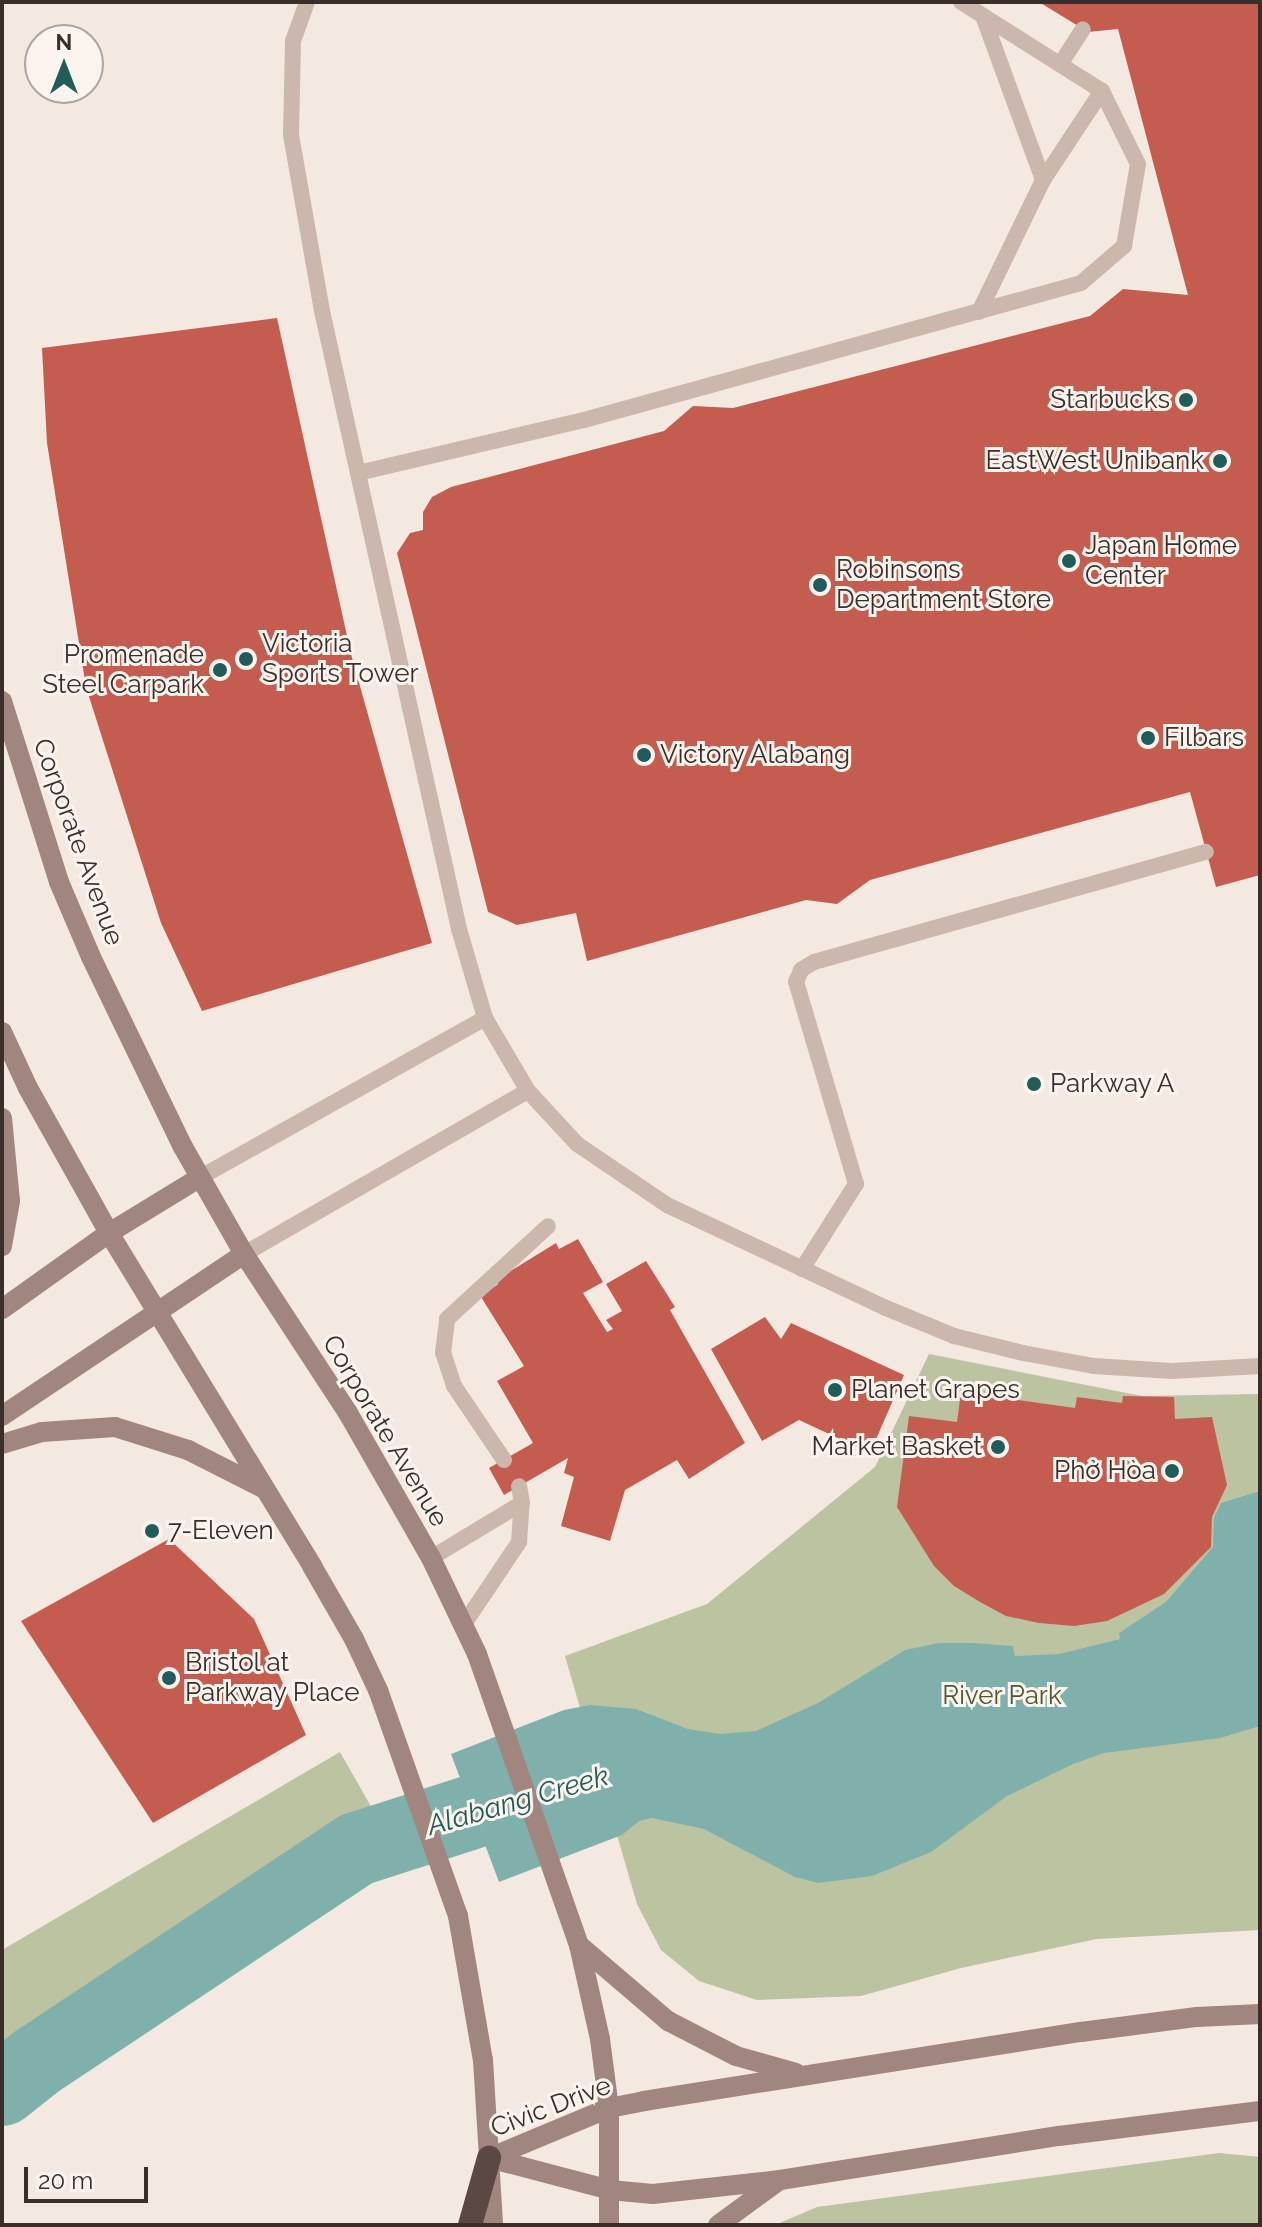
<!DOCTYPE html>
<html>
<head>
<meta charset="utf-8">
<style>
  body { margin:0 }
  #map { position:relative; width:1262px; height:2227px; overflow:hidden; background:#f3e9e1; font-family:Raleway,sans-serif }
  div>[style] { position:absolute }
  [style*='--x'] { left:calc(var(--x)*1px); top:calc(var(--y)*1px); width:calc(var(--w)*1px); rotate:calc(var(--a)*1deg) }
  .green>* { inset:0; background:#bbc3a1 }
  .water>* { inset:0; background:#80b0ac }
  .river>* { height:74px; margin:-37px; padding:0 37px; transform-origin:37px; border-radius:37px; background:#80b0ac }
  .building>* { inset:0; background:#c45d4f }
  .lane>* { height:16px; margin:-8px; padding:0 8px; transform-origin:8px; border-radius:8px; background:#ccb7ad }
  .secondary>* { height:20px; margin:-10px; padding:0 10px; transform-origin:10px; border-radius:10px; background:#a0867e }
  .highway>* { height:24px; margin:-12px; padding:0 12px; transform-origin:12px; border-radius:12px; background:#5b4743 }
  .dots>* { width:22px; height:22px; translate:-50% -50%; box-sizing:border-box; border:4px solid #faf3ee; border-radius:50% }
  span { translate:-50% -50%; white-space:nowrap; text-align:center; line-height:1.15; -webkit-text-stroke:6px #faf3ee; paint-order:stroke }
  .poi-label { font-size:26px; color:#3a2e2b }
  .right { translate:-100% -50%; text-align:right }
  .left { translate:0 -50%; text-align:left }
  .street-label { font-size:26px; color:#3a2e2b }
  .park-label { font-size:26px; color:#4e582f }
  .water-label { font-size:28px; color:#215c58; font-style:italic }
  .frame { position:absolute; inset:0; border:4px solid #3a2e2b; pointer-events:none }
  .north { position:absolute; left:24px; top:24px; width:80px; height:80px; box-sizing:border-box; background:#faf3ee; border:2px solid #ada4a0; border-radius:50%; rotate:0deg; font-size:22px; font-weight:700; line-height:32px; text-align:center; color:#3a2e2b }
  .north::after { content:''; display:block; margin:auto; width:28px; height:36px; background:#215c58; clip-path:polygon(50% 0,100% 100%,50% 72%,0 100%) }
  .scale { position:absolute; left:24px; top:2167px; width:124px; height:36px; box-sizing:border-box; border:4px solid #3a2e2b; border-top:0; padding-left:10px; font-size:24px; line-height:28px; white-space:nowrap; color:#3a2e2b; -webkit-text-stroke:6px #faf3ee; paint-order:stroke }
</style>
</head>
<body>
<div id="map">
  <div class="green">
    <i style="clip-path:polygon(929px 1354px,1142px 1396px,1260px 1394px,1260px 1930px,1097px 1939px,961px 1968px,861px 1996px,757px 2000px,699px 1981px,661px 1950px,637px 1904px,565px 1656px,707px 1604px,875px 1467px)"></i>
    <i style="clip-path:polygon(340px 1752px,377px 1817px,297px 1861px,2px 2059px,2px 1950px)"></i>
    <i style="clip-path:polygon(1219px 2153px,1260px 2157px,1260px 2225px,775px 2225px,817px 2207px)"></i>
  </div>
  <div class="water">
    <i style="clip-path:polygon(1260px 1491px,1260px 1726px,1220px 1738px,1104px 1753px,1073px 1764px,1007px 1796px,931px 1852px,872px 1876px,818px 1883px,795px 1877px,704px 1829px,652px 1818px,639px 1821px,622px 1835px,499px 1882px,451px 1754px,564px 1710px,590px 1705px,636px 1709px,688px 1729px,721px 1734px,756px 1731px,818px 1703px,905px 1650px,939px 1643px,973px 1643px,1013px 1646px,1015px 1656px,1059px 1654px,1120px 1639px,1119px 1633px,1166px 1602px,1213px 1547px,1214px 1518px,1221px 1503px)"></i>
  </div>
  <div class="river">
    <i style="--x:2;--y:2089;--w:43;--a:-38.5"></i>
    <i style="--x:36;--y:2062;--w:385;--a:-33.6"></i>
    <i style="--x:357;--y:1849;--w:223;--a:-17.8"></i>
  </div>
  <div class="building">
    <i style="clip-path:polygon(1039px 2px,1260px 2px,1260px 875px,1216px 887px,1190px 792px,870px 880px,837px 904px,806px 900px,587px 961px,576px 913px,517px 925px,488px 912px,397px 553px,410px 533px,423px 530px,423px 512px,432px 497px,451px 487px,664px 431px,693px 406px,733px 408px,1090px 316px,1123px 289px,1188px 295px,1118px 29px,1088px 32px)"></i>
    <i style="clip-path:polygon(277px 318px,351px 654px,432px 943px,202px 1011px,161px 923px,86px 687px,47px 443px,42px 348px)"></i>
    <i style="clip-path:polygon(578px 1239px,603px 1282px,583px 1293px,607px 1332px,613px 1329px,606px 1320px,622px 1311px,606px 1284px,646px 1261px,675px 1307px,670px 1310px,745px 1443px,689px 1479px,677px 1460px,625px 1490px,610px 1541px,561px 1526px,574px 1477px,564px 1473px,568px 1458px,504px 1495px,489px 1468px,533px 1443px,497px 1381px,524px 1366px,481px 1297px,498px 1284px,496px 1280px,556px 1243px,559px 1249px)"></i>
    <i style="clip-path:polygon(765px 1317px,781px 1339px,791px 1323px,904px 1375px,870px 1453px,799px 1420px,762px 1441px,711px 1349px)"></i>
    <i style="clip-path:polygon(961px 1392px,1075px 1408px,1077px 1397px,1122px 1403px,1123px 1396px,1174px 1397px,1175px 1419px,1212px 1417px,1227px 1485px,1212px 1517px,1211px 1547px,1164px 1594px,1107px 1621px,1074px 1626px,1039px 1623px,1006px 1616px,980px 1602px,954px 1586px,934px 1566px,897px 1507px,909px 1416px,957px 1422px)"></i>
    <i style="clip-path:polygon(169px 1539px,254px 1619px,306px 1735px,153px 1823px,21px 1621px)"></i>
  </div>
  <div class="lane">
    <i style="--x:307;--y:2;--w:41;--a:109.7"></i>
    <i style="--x:293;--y:41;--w:94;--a:91.2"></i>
    <i style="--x:291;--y:135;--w:179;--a:80"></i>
    <i style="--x:322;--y:311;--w:633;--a:77.5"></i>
    <i style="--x:459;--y:929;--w:93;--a:73.7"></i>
    <i style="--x:485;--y:1018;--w:85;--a:59.5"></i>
    <i style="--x:528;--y:1091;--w:72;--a:47.2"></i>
    <i style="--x:577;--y:1144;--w:109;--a:34.1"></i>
    <i style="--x:667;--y:1205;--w:242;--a:25.2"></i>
    <i style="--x:886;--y:1308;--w:74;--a:22.4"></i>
    <i style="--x:954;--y:1336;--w:71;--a:13.8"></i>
    <i style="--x:1023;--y:1353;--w:72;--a:10.4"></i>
    <i style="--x:1094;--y:1366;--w:78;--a:3.7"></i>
    <i style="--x:1172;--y:1371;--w:88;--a:-3.3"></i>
    <i style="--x:983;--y:16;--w:175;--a:69.9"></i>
    <i style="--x:1061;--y:63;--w:40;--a:-57.1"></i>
    <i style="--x:979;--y:312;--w:147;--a:-64.1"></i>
    <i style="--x:1043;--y:180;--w:107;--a:-56.5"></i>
    <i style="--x:358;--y:473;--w:232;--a:-13.2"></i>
    <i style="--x:584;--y:420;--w:516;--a:-15.41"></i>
    <i style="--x:1081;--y:283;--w:57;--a:-40.7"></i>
    <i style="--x:1124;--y:246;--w:83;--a:-80.3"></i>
    <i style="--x:1138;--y:164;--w:81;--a:-116.3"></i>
    <i style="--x:1102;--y:91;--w:167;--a:-147.7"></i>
    <i style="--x:199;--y:1178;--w:328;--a:-29.2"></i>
    <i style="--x:244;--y:1254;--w:327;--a:-29.9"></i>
    <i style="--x:802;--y:1269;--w:101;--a:-57.6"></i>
    <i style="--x:856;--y:1184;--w:211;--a:-106.5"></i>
    <i style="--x:796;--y:982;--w:13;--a:-67"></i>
    <i style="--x:801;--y:970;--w:15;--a:-32"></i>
    <i style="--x:814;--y:962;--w:407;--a:-15.7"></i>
    <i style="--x:504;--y:1460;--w:89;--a:-124"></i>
    <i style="--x:454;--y:1386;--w:35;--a:-108"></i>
    <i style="--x:443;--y:1353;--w:34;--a:-83"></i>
    <i style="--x:447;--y:1319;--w:137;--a:-42.6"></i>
    <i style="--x:431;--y:1558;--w:106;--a:-31.1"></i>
    <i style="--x:522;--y:1503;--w:17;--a:-100"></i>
    <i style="--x:464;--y:1624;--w:99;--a:-56.1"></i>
    <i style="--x:519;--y:1542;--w:39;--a:-86"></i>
  </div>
  <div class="secondary">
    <i style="--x:2;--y:701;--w:190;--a:72.5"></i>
    <i style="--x:59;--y:882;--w:82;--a:66.9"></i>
    <i style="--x:91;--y:957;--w:211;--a:64.2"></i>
    <i style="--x:183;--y:1147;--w:123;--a:60.3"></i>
    <i style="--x:244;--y:1254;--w:190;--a:56.8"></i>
    <i style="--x:348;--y:1413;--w:167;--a:60.2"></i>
    <i style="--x:431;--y:1558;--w:106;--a:64.4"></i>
    <i style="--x:477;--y:1654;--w:308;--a:70.7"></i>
    <i style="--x:579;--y:1945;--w:96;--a:77.4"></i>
    <i style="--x:600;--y:2039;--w:70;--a:82.6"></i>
    <i style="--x:609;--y:2108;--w:117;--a:90"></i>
    <i style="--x:2;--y:1032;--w:62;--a:65.1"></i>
    <i style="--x:28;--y:1088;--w:166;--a:60.8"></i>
    <i style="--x:109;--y:1233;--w:390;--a:58.6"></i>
    <i style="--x:312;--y:1566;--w:84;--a:60.1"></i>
    <i style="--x:354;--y:1639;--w:56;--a:64.8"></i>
    <i style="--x:378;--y:1690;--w:240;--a:70.5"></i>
    <i style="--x:458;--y:1916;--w:146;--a:80.2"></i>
    <i style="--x:483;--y:2060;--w:165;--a:86.5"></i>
    <i style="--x:2;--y:1118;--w:83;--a:84.5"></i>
    <i style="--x:10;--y:1201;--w:46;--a:100.1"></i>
    <i style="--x:2;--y:1309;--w:131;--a:-35.4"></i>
    <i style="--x:109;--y:1233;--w:105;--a:-31.4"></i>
    <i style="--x:2;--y:1416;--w:291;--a:-33.8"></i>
    <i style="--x:2;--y:1444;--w:42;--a:-16.7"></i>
    <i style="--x:42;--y:1432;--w:73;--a:-3.9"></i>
    <i style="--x:115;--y:1427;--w:77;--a:17.5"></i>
    <i style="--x:188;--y:1450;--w:84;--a:26.9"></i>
    <i style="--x:579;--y:1945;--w:117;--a:40.5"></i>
    <i style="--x:668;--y:2021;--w:76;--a:27.2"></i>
    <i style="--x:736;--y:2056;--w:62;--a:15.8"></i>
    <i style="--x:489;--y:2158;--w:130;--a:-22.6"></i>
    <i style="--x:609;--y:2108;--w:36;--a:-11"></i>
    <i style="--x:644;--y:2101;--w:442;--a:-9"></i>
    <i style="--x:1081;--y:2032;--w:117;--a:-7.4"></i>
    <i style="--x:1197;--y:2017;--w:63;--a:-2.7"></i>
    <i style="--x:489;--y:2158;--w:125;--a:14.8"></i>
    <i style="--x:610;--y:2190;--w:43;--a:5.3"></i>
    <i style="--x:653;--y:2194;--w:128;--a:-6.3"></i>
    <i style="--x:780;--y:2180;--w:282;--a:-9"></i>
    <i style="--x:1059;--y:2136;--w:203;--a:-7.1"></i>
    <i style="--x:718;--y:2225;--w:73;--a:-36.1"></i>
  </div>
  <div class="highway">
    <i style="--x:470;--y:2225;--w:70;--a:-74.2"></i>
  </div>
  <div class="dots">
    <i style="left:1186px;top:400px;background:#215c58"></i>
    <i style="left:1220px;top:461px;background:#215c58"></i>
    <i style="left:1069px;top:561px;background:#215c58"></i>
    <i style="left:820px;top:585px;background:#215c58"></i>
    <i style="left:246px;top:659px;background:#215c58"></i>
    <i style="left:220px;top:670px;background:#215c58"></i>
    <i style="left:1148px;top:738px;background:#215c58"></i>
    <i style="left:644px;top:755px;background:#215c58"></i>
    <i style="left:1034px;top:1084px;background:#215c58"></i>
    <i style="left:835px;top:1390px;background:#215c58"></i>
    <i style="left:998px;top:1447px;background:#215c58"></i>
    <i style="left:1172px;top:1471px;background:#215c58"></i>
    <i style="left:152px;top:1531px;background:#215c58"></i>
    <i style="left:169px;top:1678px;background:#215c58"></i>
  </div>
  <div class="poi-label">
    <span class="right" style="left:1170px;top:400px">Starbucks</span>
    <span class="right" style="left:1204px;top:461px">EastWest Unibank</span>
    <span class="left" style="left:1085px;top:561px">Japan Home<br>Center</span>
    <span class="left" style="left:836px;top:585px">Robinsons<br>Department Store</span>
    <span class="left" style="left:262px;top:659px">Victoria<br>Sports Tower</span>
    <span class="right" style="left:204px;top:670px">Promenade<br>Steel Carpark</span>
    <span class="left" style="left:1164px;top:738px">Filbars</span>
    <span class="left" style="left:660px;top:755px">Victory Alabang</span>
    <span class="left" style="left:1050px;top:1084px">Parkway A</span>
    <span class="left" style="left:851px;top:1390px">Planet Grapes</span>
    <span class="right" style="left:982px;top:1447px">Market Basket</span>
    <span class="right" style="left:1156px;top:1471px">Phở Hòa</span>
    <span class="left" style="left:168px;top:1531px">7-Eleven</span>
    <span class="left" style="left:185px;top:1678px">Bristol at<br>Parkway Place</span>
  </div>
  <div class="street-label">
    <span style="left:78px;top:842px;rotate:70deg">Corporate Avenue</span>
    <span style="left:385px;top:1431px;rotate:59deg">Corporate Avenue</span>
    <span style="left:551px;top:2107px;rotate:-21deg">Civic Drive</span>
  </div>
  <div class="park-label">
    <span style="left:1002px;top:1696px">River Park</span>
  </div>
  <div class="water-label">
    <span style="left:518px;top:1801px;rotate:-16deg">Alabang Creek</span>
  </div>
  <div class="frame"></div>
  <div class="north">N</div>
  <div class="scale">20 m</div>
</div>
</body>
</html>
